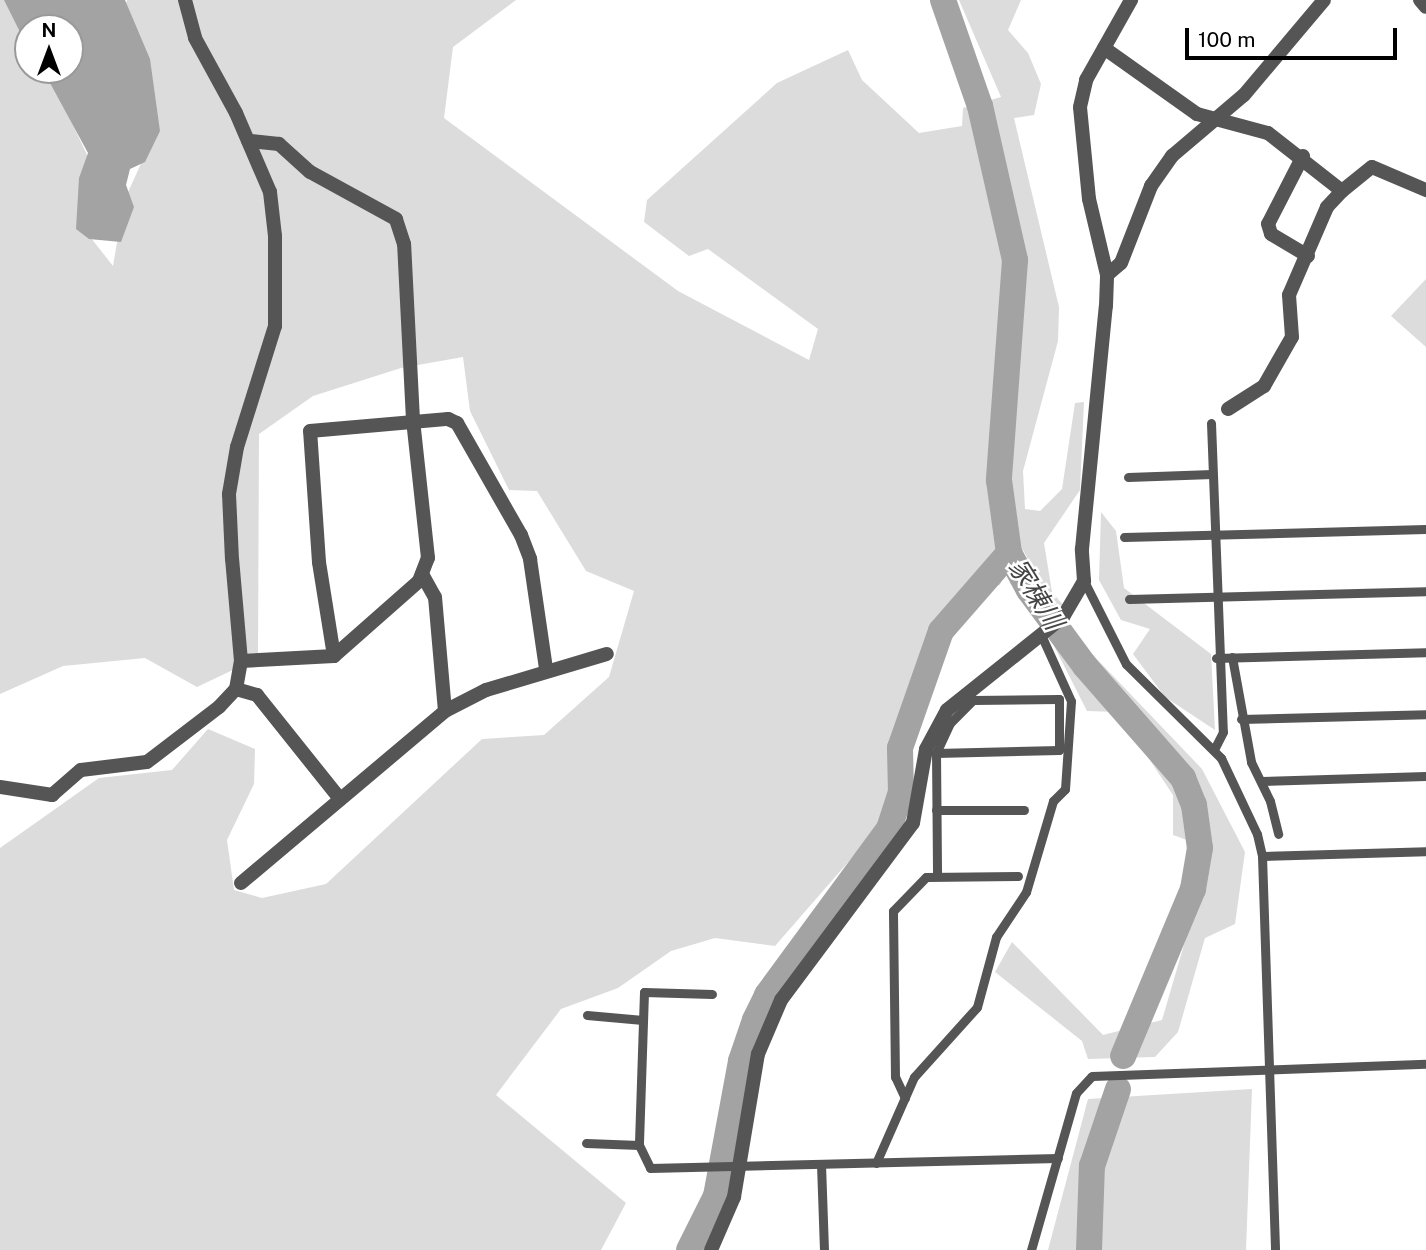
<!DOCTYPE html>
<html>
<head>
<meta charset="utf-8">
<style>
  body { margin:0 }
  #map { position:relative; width:1426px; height:1250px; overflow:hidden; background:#fff; font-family:"Public Sans","Noto Sans JP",sans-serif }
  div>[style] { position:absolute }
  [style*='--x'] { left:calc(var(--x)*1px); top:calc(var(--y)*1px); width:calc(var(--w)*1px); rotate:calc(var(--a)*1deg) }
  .green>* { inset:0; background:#dcdcdc }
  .water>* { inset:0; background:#a3a3a3 }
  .river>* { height:26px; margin:-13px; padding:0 13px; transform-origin:13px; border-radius:13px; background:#a3a3a3 }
  .service>* { height:9px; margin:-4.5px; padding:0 4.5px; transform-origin:4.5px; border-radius:4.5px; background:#555 }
  .minor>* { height:14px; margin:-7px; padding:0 7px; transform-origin:7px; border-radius:7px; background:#555 }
  .tertiary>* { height:14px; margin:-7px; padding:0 7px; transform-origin:7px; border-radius:7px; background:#555 }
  span { translate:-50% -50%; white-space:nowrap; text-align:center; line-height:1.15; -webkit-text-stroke:5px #fff; paint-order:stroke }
  .water-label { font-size:26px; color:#444; font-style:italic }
  .north { position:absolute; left:14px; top:14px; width:70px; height:70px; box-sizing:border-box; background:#fff; border:2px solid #999; border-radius:50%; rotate:0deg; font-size:19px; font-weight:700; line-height:28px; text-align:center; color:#000 }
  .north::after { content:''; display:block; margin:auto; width:24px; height:32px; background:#000; clip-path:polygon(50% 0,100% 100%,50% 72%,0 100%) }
  .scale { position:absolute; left:1185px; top:28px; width:212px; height:32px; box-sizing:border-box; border:4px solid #000; border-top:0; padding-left:9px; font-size:21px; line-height:24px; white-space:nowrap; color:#000; -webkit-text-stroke:5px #fff; paint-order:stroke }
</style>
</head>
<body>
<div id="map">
  <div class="green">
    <i style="clip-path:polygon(0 0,15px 0,28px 28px,28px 70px,47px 70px,89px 159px,87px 233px,113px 266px,124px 201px,159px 124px,124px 10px,127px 0,516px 0,453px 47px,444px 118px,678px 291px,809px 360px,818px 329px,708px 249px,689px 256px,644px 222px,647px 200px,777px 83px,848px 50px,862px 80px,919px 133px,962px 126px,963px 108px,1001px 97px,959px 0,1021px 0,1008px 30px,1028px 53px,1041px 84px,1034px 115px,1014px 118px,1059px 307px,1058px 341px,1023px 471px,1025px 509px,1040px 511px,1062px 489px,1075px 403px,1084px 402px,1080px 490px,1044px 543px,1052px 592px,1064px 606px,1052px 604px,1023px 550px,1012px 552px,1000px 585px,960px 590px,939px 630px,890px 814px,775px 946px,715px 938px,671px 951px,618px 988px,561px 1009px,496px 1095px,626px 1203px,601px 1250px,0 1250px,0 848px,99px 778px,172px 770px,208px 729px,255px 749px,254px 784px,227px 840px,234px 890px,262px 898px,326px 884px,482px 739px,544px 735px,609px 677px,634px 591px,586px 571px,537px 491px,509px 490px,470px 411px,463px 357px,401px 368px,313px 396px,259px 434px,258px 658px,197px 687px,145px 658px,63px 666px,0 694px)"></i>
    <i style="clip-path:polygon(1426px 279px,1426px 347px,1391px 316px)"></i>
    <i style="clip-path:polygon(1101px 512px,1116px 531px,1124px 588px,1211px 654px,1215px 730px,1165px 697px,1133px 654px,1150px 629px,1121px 620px,1099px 580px)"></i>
    <i style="clip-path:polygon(1073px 634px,1202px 769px,1245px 852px,1235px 924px,1205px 938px,1178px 1032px,1155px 1057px,1088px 1059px,1082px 1041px,995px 972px,1012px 942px,1103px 1035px,1162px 1020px,1212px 849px,1173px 835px,1173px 795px,1118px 712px,1087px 711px,1054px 646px)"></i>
    <i style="clip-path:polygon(1252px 1089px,1246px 1250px,1048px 1250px,1088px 1099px)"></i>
  </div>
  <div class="water">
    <i style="clip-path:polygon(4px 0,125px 0,150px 59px,160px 131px,145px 162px,130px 169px,126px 185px,134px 207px,121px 242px,89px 239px,76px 229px,79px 178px,88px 153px,43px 70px,70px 70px,70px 28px,28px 28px,28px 48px)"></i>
  </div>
  <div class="river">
    <i style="--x:943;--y:0;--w:112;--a:70.8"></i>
    <i style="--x:980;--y:106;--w:158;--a:77.2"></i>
    <i style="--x:1015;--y:260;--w:221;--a:94.2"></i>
    <i style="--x:999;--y:480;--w:74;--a:82.2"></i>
    <i style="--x:1009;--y:553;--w:42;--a:61.6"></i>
    <i style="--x:1029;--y:590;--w:94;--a:53.6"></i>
    <i style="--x:1085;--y:666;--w:149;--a:48.8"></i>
    <i style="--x:1183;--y:778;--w:29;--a:68"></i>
    <i style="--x:1194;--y:805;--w:43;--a:82.1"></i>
    <i style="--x:1200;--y:848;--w:42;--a:99.7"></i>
    <i style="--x:1193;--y:889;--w:181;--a:112.7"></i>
    <i style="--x:689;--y:1250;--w:60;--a:-63.4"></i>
    <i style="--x:716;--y:1196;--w:137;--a:-79.5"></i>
    <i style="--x:741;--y:1061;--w:43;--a:-71.1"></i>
    <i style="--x:755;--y:1020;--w:28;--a:-64"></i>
    <i style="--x:767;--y:995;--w:206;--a:-53.7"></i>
    <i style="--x:889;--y:829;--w:38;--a:-72"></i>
    <i style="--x:901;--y:793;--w:45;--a:-91.3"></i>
    <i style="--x:900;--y:748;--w:124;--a:-70.7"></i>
    <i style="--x:941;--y:631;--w:103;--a:-48.9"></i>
    <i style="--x:1089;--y:1250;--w:84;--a:-88"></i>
    <i style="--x:1092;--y:1166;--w:81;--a:-71.3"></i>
  </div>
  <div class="service">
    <i style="--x:1211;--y:423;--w:309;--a:87.8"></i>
    <i style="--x:1223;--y:732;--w:20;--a:117"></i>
    <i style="--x:1128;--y:477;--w:84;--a:-2"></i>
    <i style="--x:1124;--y:537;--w:302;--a:-1.5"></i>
    <i style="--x:1084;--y:581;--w:93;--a:63.2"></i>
    <i style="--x:1126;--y:664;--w:134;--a:44.7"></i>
    <i style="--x:1221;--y:758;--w:84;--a:64.7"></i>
    <i style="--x:1257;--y:834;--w:23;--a:77"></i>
    <i style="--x:1262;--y:856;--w:394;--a:88.1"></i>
    <i style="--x:1129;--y:599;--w:297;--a:-1.5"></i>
    <i style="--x:1232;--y:657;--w:107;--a:79.7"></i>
    <i style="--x:1251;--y:762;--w:43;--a:64"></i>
    <i style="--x:1270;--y:801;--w:34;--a:76"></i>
    <i style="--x:1216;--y:658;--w:210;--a:-1.6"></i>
    <i style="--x:1241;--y:719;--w:185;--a:-1.5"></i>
    <i style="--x:936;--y:753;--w:33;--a:-65"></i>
    <i style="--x:950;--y:723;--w:33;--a:-45"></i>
    <i style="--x:973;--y:700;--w:86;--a:-0.7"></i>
    <i style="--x:1059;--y:699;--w:51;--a:90"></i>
    <i style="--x:1059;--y:750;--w:123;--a:178.6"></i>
    <i style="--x:936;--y:753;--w:123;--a:89.5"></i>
    <i style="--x:1261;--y:781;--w:165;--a:-1.7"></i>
    <i style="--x:936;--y:810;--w:88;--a:0"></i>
    <i style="--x:1262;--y:856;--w:164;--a:-1.7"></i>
    <i style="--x:712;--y:994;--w:68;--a:-178.3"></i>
    <i style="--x:644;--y:992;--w:153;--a:91.9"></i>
    <i style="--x:639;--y:1145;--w:25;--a:64"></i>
    <i style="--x:650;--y:1168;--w:408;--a:-1.4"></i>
    <i style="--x:587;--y:1015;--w:56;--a:5.1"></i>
    <i style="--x:905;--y:1098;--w:23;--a:-115"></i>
    <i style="--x:895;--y:1077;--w:166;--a:-90.7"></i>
    <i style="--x:893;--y:911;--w:47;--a:-45.9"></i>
    <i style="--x:926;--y:877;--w:92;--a:-0.6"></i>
    <i style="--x:586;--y:1143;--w:53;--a:2.2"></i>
    <i style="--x:876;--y:1163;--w:94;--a:-66.2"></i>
    <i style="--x:914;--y:1077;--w:94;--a:-48"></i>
    <i style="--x:977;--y:1007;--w:73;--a:-74.8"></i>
    <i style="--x:996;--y:937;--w:54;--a:-56.3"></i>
    <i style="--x:1026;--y:892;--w:95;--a:-73.5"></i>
    <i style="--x:1053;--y:801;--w:17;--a:-45"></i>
    <i style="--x:1065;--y:789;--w:88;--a:-86.1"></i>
    <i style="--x:1071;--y:701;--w:72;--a:-114.4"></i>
    <i style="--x:821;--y:1164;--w:86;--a:88"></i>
    <i style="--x:1031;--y:1250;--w:163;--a:-74"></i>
    <i style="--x:1076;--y:1093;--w:23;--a:-47"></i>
    <i style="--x:1092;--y:1076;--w:334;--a:-2.1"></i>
  </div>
  <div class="minor">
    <i style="--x:1420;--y:0;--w:9;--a:49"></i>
    <i style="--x:1104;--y:48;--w:114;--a:35.4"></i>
    <i style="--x:1197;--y:114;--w:73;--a:15"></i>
    <i style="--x:1268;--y:133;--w:94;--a:38.1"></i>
    <i style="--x:1342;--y:191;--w:38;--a:-39"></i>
    <i style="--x:1372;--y:167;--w:59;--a:23.1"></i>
    <i style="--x:1303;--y:156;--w:76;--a:117.2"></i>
    <i style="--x:1268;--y:224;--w:10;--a:73"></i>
    <i style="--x:1271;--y:234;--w:43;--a:30.7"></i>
    <i style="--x:1107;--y:275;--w:18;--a:-41"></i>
    <i style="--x:1121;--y:263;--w:83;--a:-68.7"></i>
    <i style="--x:1151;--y:186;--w:37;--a:-55"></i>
    <i style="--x:1172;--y:156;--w:94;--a:-40.3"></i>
    <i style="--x:1244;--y:95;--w:124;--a:-49.9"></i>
    <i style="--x:1228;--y:409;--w:43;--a:-32.6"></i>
    <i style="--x:1264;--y:386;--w:56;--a:-60.3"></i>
    <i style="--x:1292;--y:337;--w:42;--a:-94.1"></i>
    <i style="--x:1289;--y:295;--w:96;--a:-66.6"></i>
    <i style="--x:1327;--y:207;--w:22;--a:-47"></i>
    <i style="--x:422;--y:574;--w:26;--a:61"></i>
    <i style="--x:435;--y:597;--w:114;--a:85"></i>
    <i style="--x:334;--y:656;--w:95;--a:-99.1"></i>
    <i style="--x:319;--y:562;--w:131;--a:-93.9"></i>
    <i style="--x:310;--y:431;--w:139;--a:-5"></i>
    <i style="--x:448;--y:419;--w:10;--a:24"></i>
    <i style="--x:457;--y:423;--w:129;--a:60.3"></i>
    <i style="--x:521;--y:535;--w:26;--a:69"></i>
    <i style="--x:530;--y:559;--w:111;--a:81.7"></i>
    <i style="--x:241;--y:661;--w:93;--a:-3.1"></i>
    <i style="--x:334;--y:656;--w:113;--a:-41.4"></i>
    <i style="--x:419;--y:581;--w:25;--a:-69"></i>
    <i style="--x:428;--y:558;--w:139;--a:-96.2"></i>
    <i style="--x:413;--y:420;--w:176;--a:-92.9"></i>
    <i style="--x:404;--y:244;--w:26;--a:-108"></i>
    <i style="--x:396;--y:219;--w:98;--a:-151.3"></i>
    <i style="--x:310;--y:172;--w:42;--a:-137.9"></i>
    <i style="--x:279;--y:144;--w:31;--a:-174"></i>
    <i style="--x:236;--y:689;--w:22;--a:16"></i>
    <i style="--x:257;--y:695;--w:133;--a:51.4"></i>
    <i style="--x:0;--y:787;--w:53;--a:8.7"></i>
    <i style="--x:52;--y:795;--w:38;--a:-41"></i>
    <i style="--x:81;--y:770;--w:66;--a:-6.9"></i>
    <i style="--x:147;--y:762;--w:91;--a:-37.4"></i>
    <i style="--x:219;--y:707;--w:25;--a:-47"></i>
    <i style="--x:236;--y:689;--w:28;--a:-80"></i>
    <i style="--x:241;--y:661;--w:102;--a:-95"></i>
    <i style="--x:241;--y:883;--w:267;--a:-40.1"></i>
    <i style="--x:445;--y:711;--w:46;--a:-27.1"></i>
    <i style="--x:486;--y:690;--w:126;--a:-16.6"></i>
    <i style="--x:711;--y:1250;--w:58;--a:-66.5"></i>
    <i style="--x:734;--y:1197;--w:145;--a:-80.5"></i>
    <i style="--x:758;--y:1054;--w:59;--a:-66.9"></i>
    <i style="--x:781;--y:1000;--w:221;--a:-53.3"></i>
    <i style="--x:913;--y:823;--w:75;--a:-80"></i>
    <i style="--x:926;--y:749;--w:44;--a:-61.7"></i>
    <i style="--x:947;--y:710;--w:149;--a:-38.7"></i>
  </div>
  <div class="tertiary">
    <i style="--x:185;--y:0;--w:39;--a:75"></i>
    <i style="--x:195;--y:38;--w:85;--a:61.3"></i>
    <i style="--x:236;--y:113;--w:86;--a:66.7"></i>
    <i style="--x:270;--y:192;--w:44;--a:83.5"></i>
    <i style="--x:275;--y:236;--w:90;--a:90"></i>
    <i style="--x:275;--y:326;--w:127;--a:107.4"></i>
    <i style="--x:237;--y:447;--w:48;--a:99.7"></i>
    <i style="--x:229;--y:494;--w:65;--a:87.4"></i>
    <i style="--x:1063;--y:617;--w:42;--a:-59.7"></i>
    <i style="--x:1084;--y:581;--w:32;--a:-94"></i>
    <i style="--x:1082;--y:549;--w:244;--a:-84.4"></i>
    <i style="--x:1106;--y:306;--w:31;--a:-88"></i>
    <i style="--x:1107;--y:275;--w:78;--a:-103.3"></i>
    <i style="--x:1089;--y:199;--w:92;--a:-95.6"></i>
    <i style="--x:1080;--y:107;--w:28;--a:-77"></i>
    <i style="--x:1086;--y:80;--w:92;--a:-60.6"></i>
  </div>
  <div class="water-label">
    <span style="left:1036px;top:594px;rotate:58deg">家棟川</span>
  </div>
  <div class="north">N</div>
  <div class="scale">100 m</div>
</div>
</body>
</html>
